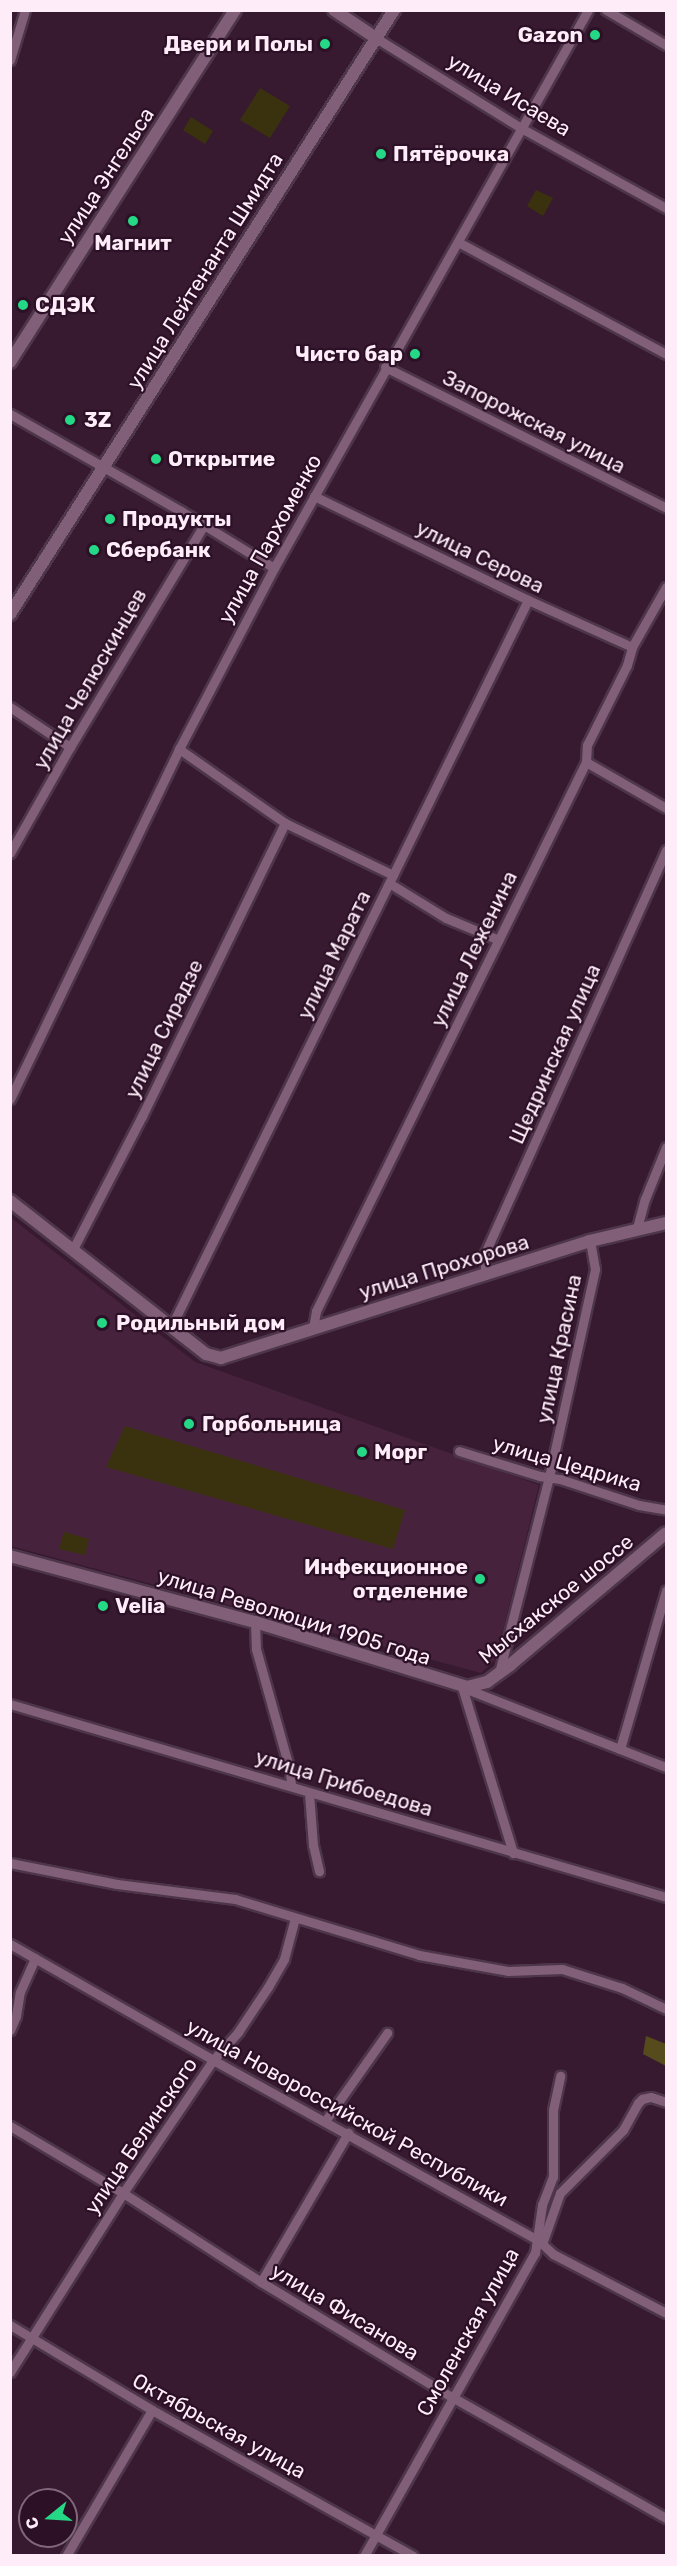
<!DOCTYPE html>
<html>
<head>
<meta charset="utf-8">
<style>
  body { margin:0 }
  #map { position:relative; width:677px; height:2566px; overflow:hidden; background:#371a30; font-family:Rubik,sans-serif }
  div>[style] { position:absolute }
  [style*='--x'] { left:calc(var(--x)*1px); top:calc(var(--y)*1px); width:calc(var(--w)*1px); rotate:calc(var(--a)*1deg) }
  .built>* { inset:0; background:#46223d }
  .green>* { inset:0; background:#3a320e }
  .forest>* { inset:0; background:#564b1d }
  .roads { filter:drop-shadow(2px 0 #4e364a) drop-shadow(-2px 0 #4e364a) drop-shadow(0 2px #4e364a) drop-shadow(0 -2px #4e364a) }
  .minor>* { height:9px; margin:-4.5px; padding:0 4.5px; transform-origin:4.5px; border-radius:4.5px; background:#825f79 }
  .tertiary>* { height:12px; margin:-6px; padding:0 6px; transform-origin:6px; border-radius:6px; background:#825f79 }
  .dots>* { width:16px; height:16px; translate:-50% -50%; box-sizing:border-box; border:3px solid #2c1026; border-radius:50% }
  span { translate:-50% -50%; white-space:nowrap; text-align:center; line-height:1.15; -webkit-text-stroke:4.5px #2c1026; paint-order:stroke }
  .poi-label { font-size:21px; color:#feedf9; font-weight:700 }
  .right { translate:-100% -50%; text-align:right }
  .left { translate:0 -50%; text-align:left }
  .street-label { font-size:21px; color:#feedf9 }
  .frame { position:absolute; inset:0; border:12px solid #feedf9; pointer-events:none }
  .north { position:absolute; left:18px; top:2488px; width:60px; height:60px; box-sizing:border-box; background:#2c1026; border:2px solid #80687a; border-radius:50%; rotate:252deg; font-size:16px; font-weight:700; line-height:24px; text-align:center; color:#feedf9 }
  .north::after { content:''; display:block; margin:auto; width:21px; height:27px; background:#25d886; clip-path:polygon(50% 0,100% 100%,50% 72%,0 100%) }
</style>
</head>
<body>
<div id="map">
  <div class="built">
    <i style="clip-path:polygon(10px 1217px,195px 1362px,539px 1485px,496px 1659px,481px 1673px,11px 1546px)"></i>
  </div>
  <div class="green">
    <i style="clip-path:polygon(260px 88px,290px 106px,270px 138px,240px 120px)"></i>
    <i style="clip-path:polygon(191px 117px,213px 131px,205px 144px,183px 130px)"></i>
    <i style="clip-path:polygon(536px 190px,553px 198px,543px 216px,527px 206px)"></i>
    <i style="clip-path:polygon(125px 1426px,405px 1510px,393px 1549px,106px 1467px)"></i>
    <i style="clip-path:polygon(64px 1532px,89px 1539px,85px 1555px,59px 1549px)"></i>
  </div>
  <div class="forest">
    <i style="clip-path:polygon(646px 2036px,666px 2044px,666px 2066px,643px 2054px)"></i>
  </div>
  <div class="roads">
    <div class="minor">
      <i style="--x:606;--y:10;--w:69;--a:30.3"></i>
      <i style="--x:376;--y:38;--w:171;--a:31.8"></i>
      <i style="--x:521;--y:128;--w:166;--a:28.9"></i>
      <i style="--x:10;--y:60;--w:52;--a:-73.3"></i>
      <i style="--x:458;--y:242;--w:236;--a:28.3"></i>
      <i style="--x:385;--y:367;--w:314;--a:26.6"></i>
      <i style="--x:10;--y:414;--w:197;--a:29.6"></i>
      <i style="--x:181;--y:511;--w:109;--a:31.5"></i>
      <i style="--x:314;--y:496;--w:238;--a:25.9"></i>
      <i style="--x:528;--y:600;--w:114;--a:24.3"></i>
      <i style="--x:10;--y:707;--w:72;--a:33.7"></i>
      <i style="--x:179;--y:749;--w:129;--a:34.9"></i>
      <i style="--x:285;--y:823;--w:120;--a:25.7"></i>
      <i style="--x:586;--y:762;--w:92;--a:29.9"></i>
      <i style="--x:10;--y:853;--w:122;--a:-60.5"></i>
      <i style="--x:70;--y:747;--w:259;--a:-58.9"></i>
      <i style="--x:389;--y:883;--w:67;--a:31.6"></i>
      <i style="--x:446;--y:918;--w:57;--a:22.5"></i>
      <i style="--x:10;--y:1099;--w:389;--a:-64.2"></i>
      <i style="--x:179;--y:749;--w:204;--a:-62.3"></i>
      <i style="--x:274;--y:568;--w:640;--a:-60.63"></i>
      <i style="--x:637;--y:1228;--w:30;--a:-75"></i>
      <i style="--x:645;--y:1199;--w:56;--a:-68"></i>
      <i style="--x:73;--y:1249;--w:150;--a:-62.6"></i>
      <i style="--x:142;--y:1116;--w:326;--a:-64"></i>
      <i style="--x:485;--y:1275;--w:22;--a:-90"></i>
      <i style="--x:485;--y:1253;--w:442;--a:-65.8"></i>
      <i style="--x:172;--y:1325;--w:808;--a:-63.85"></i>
      <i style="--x:313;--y:1328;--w:17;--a:-80"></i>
      <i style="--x:316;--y:1311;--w:612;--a:-63.81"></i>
      <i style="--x:586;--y:762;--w:17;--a:-87"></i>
      <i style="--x:587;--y:745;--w:89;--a:-63.4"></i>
      <i style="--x:627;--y:665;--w:19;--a:-74"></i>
      <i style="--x:632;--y:647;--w:69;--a:-60.5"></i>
      <i style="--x:459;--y:1451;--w:85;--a:17.2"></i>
      <i style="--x:540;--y:1476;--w:20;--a:9"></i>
      <i style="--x:560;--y:1479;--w:83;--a:18.2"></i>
      <i style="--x:639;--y:1505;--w:27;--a:10"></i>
      <i style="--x:255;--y:1622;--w:27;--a:88"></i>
      <i style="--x:256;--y:1649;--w:127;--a:74.4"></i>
      <i style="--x:290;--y:1771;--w:15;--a:86"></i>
      <i style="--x:499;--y:1673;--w:202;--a:-75.7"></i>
      <i style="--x:549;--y:1477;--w:213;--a:-77.5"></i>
      <i style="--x:595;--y:1269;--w:28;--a:-100"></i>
      <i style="--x:462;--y:1687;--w:174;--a:72.9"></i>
      <i style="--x:464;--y:1688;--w:217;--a:21.4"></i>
      <i style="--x:10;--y:1704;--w:684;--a:16.39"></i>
      <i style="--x:620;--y:1749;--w:165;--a:-73.8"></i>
      <i style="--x:309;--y:1793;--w:52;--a:85.6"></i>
      <i style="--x:313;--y:1845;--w:27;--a:77"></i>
      <i style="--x:10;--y:1863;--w:109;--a:11.1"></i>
      <i style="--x:117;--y:1884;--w:119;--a:7.2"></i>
      <i style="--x:235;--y:1899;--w:192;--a:16.9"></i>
      <i style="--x:419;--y:1955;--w:90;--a:10.2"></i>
      <i style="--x:508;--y:1971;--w:54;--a:-2.1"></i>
      <i style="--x:562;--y:1969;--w:63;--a:17.6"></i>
      <i style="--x:622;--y:1988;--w:49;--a:25.5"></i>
      <i style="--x:10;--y:1944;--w:234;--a:29.7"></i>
      <i style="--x:213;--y:2060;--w:372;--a:29"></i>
      <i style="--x:538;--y:2240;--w:21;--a:43"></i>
      <i style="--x:553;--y:2254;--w:127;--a:27.6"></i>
      <i style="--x:10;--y:2030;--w:15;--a:-67"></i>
      <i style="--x:16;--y:2016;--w:24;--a:-81"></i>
      <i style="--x:20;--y:1992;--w:37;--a:-66"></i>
      <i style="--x:325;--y:2121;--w:108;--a:-54.8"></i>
      <i style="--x:10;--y:2126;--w:131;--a:30.7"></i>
      <i style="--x:123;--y:2193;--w:164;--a:32.8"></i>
      <i style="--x:261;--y:2282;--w:223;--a:31.1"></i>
      <i style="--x:452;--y:2397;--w:246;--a:29.5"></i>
      <i style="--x:542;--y:2244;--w:54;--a:-70.6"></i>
      <i style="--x:560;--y:2193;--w:89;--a:-45"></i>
      <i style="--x:623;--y:2130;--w:31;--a:-61"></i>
      <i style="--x:638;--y:2103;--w:6;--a:-45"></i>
      <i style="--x:642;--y:2099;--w:9;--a:-13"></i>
      <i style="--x:651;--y:2097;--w:16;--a:18"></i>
      <i style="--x:261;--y:2282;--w:173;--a:-59.7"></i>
      <i style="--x:10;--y:2325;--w:165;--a:30.9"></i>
      <i style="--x:152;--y:2410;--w:299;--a:29.2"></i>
      <i style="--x:10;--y:2372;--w:212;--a:-57.7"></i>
      <i style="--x:123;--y:2193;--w:161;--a:-55.9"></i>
      <i style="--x:213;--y:2060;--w:38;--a:-48"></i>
      <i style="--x:238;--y:2032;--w:54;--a:-56.3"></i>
      <i style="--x:268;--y:1987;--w:32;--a:-60"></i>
      <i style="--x:284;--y:1959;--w:42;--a:-75"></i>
      <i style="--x:66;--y:2556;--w:169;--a:-59.5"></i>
      <i style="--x:364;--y:2556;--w:348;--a:-60.6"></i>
      <i style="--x:535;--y:2253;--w:49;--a:-81.7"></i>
      <i style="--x:542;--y:2205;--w:30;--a:-69"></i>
      <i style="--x:553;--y:2177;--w:67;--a:-90"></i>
      <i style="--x:553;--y:2110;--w:35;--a:-78"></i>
    </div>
    <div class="tertiary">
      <i style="--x:334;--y:10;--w:50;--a:33.7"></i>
      <i style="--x:10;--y:362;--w:418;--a:-57.4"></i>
      <i style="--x:10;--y:614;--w:716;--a:-57.55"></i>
      <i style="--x:10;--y:1201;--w:249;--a:38"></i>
      <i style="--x:206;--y:1354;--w:16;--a:15"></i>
      <i style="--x:221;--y:1358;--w:387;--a:-17.6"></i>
      <i style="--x:590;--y:1241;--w:78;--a:-13.3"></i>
      <i style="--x:10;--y:1556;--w:254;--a:15.1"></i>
      <i style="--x:255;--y:1622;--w:222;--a:17"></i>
      <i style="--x:467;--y:1687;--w:21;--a:-14"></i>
      <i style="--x:487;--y:1682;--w:29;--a:-36"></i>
      <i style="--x:510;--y:1665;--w:204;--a:-40.2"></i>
    </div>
  </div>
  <div class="dots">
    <i style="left:595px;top:35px;background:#25d886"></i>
    <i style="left:325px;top:44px;background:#25d886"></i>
    <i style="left:381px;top:154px;background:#25d886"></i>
    <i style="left:133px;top:221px;background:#25d886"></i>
    <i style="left:23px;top:305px;background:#25d886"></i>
    <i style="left:415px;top:354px;background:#25d886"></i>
    <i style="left:70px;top:420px;background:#25d886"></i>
    <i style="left:156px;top:459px;background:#25d886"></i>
    <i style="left:110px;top:519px;background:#25d886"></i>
    <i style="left:94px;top:550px;background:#25d886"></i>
    <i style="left:102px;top:1323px;background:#25d886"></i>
    <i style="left:189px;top:1424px;background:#25d886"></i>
    <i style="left:362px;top:1452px;background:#25d886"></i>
    <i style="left:480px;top:1579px;background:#25d886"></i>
    <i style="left:103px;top:1606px;background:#25d886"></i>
  </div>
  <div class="poi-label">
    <span class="right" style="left:583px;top:35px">Gazon</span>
    <span class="right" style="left:313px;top:44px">Двери и Полы</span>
    <span class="left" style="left:393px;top:154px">Пятёрочка</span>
    <span style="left:133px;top:243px">Магнит</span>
    <span class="left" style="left:35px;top:305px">СДЭК</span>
    <span class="right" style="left:403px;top:354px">Чисто бар</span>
    <span class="left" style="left:84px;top:420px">3Z</span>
    <span class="left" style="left:168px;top:459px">Открытие</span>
    <span class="left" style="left:122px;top:519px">Продукты</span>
    <span class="left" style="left:106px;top:550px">Сбербанк</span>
    <span class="left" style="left:116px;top:1323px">Родильный дом</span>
    <span class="left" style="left:202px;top:1424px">Горбольница</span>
    <span class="left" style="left:374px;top:1452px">Морг</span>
    <span class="right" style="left:468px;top:1579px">Инфекционное<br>отделение</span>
    <span class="left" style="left:115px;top:1606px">Velia</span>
  </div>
  <div class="street-label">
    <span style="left:509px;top:95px;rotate:31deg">улица Исаева</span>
    <span style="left:106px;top:176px;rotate:-57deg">улица Энгельса</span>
    <span style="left:205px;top:271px;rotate:-58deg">улица Лейтенанта Шмидта</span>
    <span style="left:534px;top:422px;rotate:27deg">Запорожская улица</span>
    <span style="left:270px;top:539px;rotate:-61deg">улица Пархоменко</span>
    <span style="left:480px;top:557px;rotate:26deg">улица Серова</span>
    <span style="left:90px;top:679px;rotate:-60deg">улица Челюскинцев</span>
    <span style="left:474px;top:949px;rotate:-64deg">улица Леженина</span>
    <span style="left:334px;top:955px;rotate:-64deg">улица Марата</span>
    <span style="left:164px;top:1029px;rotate:-64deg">улица Сирадзе</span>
    <span style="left:555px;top:1054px;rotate:-66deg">Щедринская улица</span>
    <span style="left:444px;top:1267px;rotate:-17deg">улица Прохорова</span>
    <span style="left:559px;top:1349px;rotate:-78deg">улица Красина</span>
    <span style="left:567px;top:1464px;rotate:16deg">улица Цедрика</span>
    <span style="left:556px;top:1599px;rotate:-39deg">Мысхакское шоссе</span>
    <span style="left:294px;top:1617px;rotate:17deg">улица Революции 1905 года</span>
    <span style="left:344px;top:1783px;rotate:17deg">улица Грибоедова</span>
    <span style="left:347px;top:2113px;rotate:29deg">улица Новороссийской Республики</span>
    <span style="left:141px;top:2136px;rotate:-56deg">улица Белинского</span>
    <span style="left:345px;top:2312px;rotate:31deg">улица Фисанова</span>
    <span style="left:468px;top:2332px;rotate:-61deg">Смоленская улица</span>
    <span style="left:219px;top:2426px;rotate:29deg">Октябрьская улица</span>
  </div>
  <div class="frame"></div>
  <div class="north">С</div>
</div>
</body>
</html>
